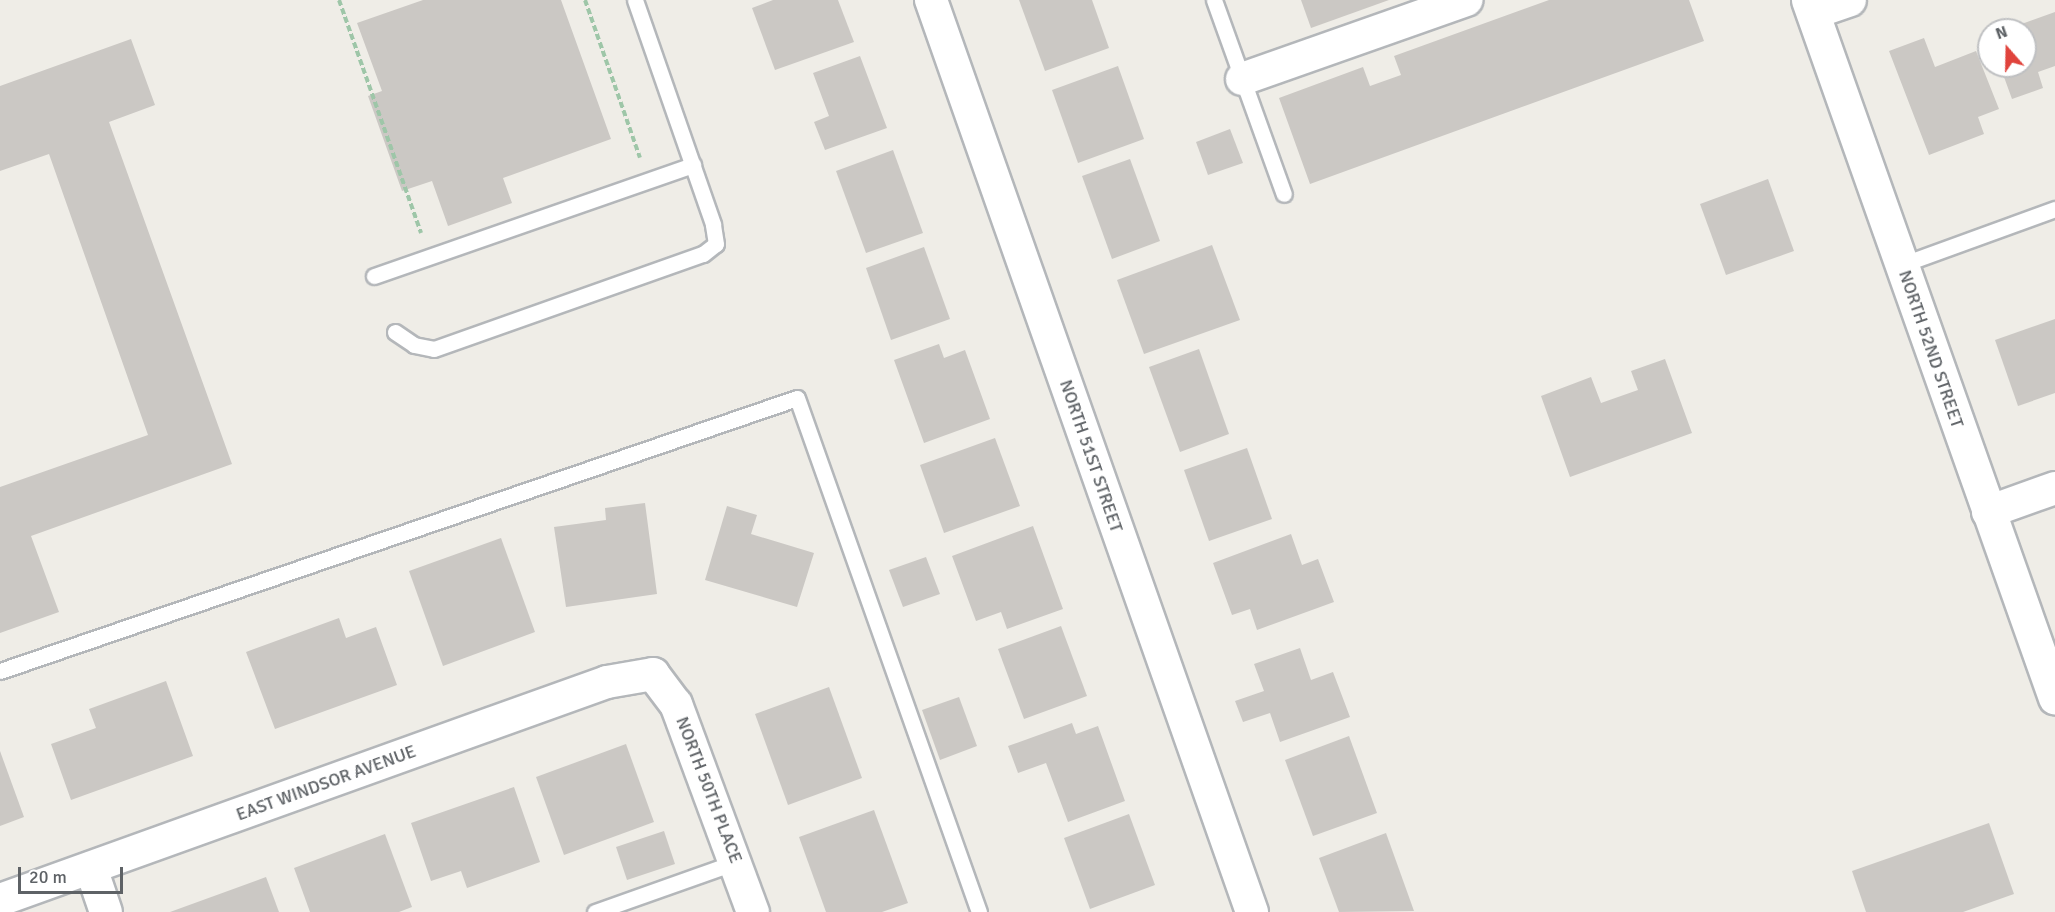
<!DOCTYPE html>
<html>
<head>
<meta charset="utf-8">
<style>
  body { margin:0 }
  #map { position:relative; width:2055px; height:912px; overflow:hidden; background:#efede7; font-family:Signika,sans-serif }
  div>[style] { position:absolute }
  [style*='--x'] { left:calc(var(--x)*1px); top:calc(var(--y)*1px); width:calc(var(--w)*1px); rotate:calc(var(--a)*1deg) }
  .building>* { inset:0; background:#cbc8c4 }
  .path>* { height:4px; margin-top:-2px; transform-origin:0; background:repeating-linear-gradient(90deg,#9ec6a8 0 6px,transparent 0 9px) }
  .roads { filter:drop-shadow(2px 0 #b4b7ba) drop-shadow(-2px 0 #b4b7ba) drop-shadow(0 2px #b4b7ba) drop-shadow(0 -2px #b4b7ba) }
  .lane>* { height:15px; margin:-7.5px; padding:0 7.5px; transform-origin:7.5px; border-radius:7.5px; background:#fff }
  .street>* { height:32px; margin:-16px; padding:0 16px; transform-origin:16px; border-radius:16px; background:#fff }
  .secondary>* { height:33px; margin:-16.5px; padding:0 16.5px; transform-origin:16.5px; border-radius:16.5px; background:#fff }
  span { translate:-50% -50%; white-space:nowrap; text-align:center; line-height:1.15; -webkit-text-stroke:5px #fff; paint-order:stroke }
  .street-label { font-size:18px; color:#5e6266 }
  .north { position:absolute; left:1977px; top:18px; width:60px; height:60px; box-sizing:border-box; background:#fff; border:2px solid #bfc0c2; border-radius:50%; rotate:340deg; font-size:16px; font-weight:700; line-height:24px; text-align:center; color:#5e6266 }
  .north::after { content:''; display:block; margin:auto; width:21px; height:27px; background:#e0433c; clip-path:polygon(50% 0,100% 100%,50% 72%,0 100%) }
  .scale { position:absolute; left:18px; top:867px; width:105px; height:27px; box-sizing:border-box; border:3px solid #5e6266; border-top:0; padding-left:8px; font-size:18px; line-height:21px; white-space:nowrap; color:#5e6266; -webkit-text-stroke:4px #fff; paint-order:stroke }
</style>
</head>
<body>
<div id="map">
  <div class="building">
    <i style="clip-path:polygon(423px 0,561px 0,611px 139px,503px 178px,512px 203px,448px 226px,432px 181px,402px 191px,368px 96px,382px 91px,357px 23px)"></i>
    <i style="clip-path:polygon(773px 0,838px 0,854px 42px,775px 70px,752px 8px)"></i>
    <i style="clip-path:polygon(1019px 0,1092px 0,1109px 48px,1045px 71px)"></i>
    <i style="clip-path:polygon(1301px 0,1389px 0,1311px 28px)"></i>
    <i style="clip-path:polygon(1549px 0,1689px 0,1704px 41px,1310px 184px,1279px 98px,1363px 67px,1370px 86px,1401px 75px,1394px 56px)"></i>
    <i style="clip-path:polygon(2055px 12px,2055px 66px,2038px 72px,2043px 88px,2012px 99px,2000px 66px,2025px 66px,2025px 30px,2005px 30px)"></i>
    <i style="clip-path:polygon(1924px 38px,1935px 67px,1976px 51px,1999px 109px,1978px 117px,1984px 134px,1929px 155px,1889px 51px)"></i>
    <i style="clip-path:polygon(131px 39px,155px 105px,109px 122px,232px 464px,31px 536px,59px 612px,0 633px,0 487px,148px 435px,49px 154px,0 171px,0 86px)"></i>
    <i style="clip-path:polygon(860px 56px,887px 128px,825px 150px,814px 122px,829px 116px,813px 73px)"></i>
    <i style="clip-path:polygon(1118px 66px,1144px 139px,1078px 163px,1052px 90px)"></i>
    <i style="clip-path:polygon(1230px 129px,1243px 163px,1208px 175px,1196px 142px)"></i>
    <i style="clip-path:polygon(893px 150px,923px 233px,866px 253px,836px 171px)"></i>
    <i style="clip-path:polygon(1130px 159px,1160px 241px,1112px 259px,1082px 176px)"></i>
    <i style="clip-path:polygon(1768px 179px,1794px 251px,1726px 275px,1700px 204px)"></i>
    <i style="clip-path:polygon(1212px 245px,1240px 320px,1144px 354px,1117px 280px)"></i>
    <i style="clip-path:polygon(924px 247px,950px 319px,891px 340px,866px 268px)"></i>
    <i style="clip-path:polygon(2055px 319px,2055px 393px,2018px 406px,1995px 340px)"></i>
    <i style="clip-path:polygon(939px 344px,944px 358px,965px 350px,990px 419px,924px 443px,894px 360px)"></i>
    <i style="clip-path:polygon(1199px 349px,1229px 434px,1180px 452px,1149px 367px)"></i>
    <i style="clip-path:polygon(1665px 359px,1692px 433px,1570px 477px,1541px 396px,1591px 377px,1601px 403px,1638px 390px,1631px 371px)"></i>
    <i style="clip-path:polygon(995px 438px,1020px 506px,944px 533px,920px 465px)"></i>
    <i style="clip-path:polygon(1247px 448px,1272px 519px,1209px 541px,1184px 470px)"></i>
    <i style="clip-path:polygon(645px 503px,657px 594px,566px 607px,554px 527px,606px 520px,605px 508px)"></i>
    <i style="clip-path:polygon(727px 506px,757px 515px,751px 534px,814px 553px,797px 607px,705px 580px)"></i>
    <i style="clip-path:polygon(1033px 526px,1063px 609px,1007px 629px,1001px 612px,976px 621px,952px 556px)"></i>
    <i style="clip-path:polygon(1291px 534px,1302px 565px,1318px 559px,1334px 602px,1257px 630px,1250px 609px,1232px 615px,1213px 563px)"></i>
    <i style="clip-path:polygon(501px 538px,535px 632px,443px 666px,409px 571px)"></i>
    <i style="clip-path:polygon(926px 557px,940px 594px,903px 607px,889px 570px)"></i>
    <i style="clip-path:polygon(339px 618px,346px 638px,376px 627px,397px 685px,275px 729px,246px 652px)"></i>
    <i style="clip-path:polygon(1061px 626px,1087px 696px,1024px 719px,998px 649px)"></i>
    <i style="clip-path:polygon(1300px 648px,1311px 680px,1333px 672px,1350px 717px,1280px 742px,1270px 713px,1243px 722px,1235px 701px,1264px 691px,1254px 664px)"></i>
    <i style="clip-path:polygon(166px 681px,193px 756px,71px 800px,51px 744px,96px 728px,89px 709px)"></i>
    <i style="clip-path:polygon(829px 687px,862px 778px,788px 805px,755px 714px)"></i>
    <i style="clip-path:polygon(959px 697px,977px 746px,940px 760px,922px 710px)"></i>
    <i style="clip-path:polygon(1072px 723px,1076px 734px,1098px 726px,1125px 801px,1068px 822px,1046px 763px,1018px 773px,1008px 746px)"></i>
    <i style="clip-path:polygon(1349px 736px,1377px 813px,1313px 836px,1285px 760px)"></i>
    <i style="clip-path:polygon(626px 744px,654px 822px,564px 855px,536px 777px)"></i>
    <i style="clip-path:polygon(0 751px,24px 817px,0 826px)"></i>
    <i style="clip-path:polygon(514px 787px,540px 862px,467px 888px,461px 871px,431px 881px,411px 823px)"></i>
    <i style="clip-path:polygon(874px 810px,908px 903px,882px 912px,826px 912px,799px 837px)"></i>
    <i style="clip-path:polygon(1129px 814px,1155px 885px,1090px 909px,1064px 838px)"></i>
    <i style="clip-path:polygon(1989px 823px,2014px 894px,1963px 912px,1866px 912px,1852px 871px)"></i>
    <i style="clip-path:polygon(664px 831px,675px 864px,627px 880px,616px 847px)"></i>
    <i style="clip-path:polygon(1386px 833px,1414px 911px,1339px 912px,1319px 858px)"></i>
    <i style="clip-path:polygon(385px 834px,412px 907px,399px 912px,310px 912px,294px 868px)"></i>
    <i style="clip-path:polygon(266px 877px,279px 912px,170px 912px)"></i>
  </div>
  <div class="path">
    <i style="--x:339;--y:0;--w:247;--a:70.6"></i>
    <i style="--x:585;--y:0;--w:167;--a:70.8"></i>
  </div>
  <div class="roads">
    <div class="lane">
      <i style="--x:1214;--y:0;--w:206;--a:70.2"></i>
      <i style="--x:1901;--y:265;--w:164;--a:-20"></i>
      <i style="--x:374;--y:276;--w:338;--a:-19.2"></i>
      <i style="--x:395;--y:332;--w:23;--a:34"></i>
      <i style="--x:414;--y:345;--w:20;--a:11"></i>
      <i style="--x:434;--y:349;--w:285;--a:-19.5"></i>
      <i style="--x:703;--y:254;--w:16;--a:-38"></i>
      <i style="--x:716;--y:244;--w:20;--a:-99"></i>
      <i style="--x:713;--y:224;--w:237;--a:-109.2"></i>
      <i style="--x:0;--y:671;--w:842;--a:-18.91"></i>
      <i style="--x:797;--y:398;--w:545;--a:70.5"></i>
      <i style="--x:595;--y:912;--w:150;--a:-19.5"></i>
    </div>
    <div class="street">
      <i style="--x:931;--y:0;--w:967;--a:70.61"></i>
      <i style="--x:1813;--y:13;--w:39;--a:-19"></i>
      <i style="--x:1242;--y:79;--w:238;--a:-19.4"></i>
      <i style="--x:1988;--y:512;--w:71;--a:-19.7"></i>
      <i style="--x:91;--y:868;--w:46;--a:71.2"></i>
      <i style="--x:0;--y:900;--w:645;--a:-19.76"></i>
      <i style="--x:607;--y:682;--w:47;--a:-9.9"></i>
      <i style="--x:653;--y:674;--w:38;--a:53"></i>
      <i style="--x:676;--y:704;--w:222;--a:69.7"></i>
    </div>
    <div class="secondary">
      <i style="--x:1808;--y:0;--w:740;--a:70.51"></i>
    </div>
  </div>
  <div class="street-label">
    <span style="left:1931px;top:349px;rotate:71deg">NORTH 52ND STREET</span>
    <span style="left:1091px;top:456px;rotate:71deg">NORTH 51ST STREET</span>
    <span style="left:326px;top:783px;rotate:-20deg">EAST WINDSOR AVENUE</span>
    <span style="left:709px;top:790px;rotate:69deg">NORTH 50TH PLACE</span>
  </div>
  <div class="north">N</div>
  <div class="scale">20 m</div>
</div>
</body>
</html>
